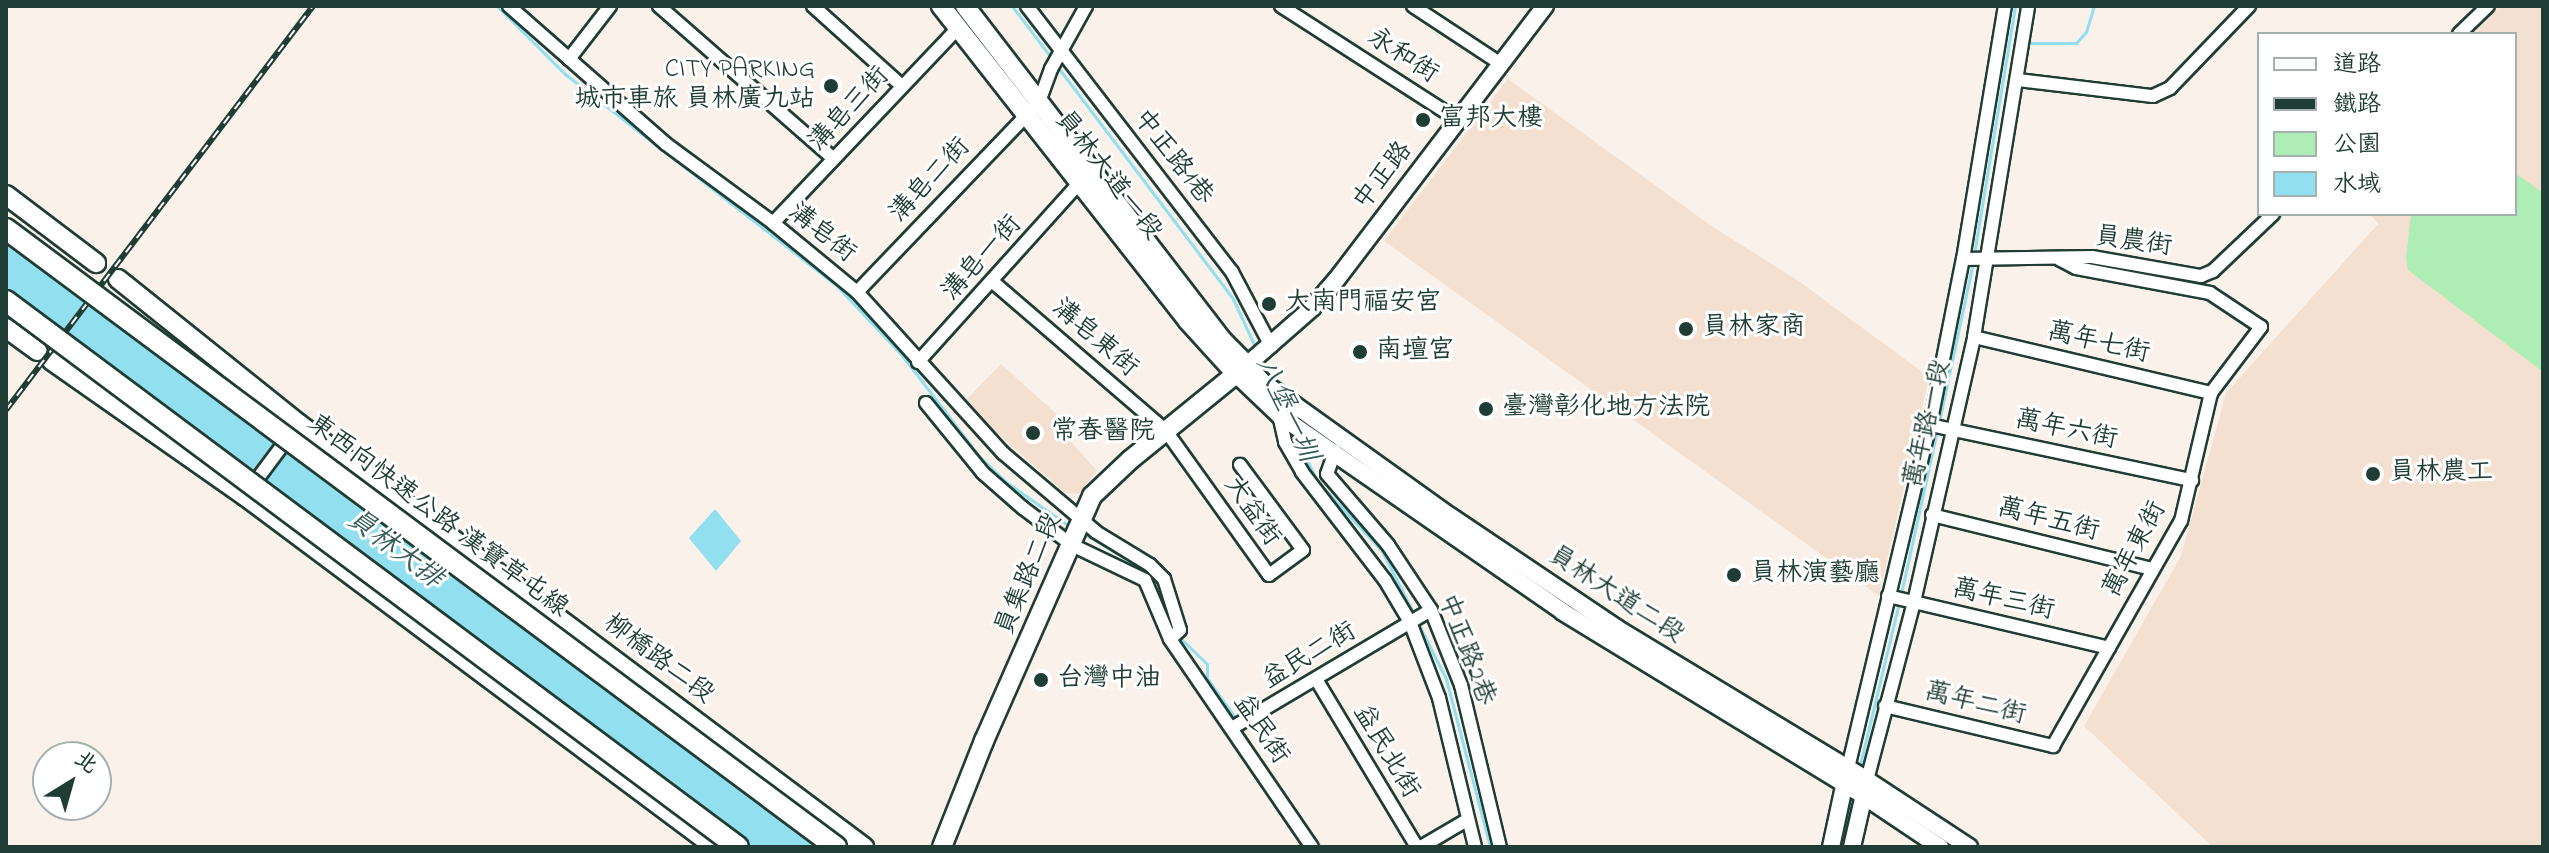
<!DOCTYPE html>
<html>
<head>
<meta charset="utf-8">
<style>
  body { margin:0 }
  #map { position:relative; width:2549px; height:853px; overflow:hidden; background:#faf1ea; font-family:"Indie Flower","LXGW WenKai TC",sans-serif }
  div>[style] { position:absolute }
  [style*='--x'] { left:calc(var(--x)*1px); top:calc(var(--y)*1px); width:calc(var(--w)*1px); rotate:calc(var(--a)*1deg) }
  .built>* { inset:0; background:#f4e0d1 }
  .green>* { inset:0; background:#aeeeb6 }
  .water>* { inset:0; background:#91dfef }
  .stream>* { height:3px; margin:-1.5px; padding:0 1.5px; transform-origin:1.5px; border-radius:1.5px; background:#91dfef }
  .roads { filter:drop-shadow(2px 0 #1f3d34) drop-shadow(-2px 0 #1f3d34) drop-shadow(0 2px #1f3d34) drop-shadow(0 -2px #1f3d34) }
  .minor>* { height:12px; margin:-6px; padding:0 6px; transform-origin:6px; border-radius:6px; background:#fff }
  .tertiary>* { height:16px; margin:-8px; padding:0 8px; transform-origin:8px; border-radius:8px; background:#fff }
  .secondary>* { height:18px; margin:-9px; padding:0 9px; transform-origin:9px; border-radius:9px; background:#fff }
  .rail>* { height:6px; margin-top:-3px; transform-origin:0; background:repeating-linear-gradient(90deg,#fff 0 9px,#1f3d34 0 18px); box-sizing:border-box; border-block:2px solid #1f3d34 }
  .bridges { filter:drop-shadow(2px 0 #1f3d34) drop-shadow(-2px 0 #1f3d34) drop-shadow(0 2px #1f3d34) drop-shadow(0 -2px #1f3d34) }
  .trunk-bridge>* { height:20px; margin:-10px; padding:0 10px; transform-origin:10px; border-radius:10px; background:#fff }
  .dots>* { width:22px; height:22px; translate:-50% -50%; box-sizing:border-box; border:4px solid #fff; border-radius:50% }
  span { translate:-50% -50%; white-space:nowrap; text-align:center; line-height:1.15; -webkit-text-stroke:6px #fff; paint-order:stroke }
  .street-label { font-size:26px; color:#1f3d34 }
  .poi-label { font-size:26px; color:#1f3d34 }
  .right { translate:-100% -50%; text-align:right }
  .left { translate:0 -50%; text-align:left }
  .water-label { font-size:28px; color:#365d59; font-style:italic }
  .frame { position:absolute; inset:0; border:8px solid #1f3d34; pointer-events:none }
  .legend { position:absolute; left:2257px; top:32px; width:260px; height:184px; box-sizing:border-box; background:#fff; border:2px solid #a5b1ae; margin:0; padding:10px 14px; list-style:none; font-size:24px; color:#1f3d34 }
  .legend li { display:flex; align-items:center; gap:16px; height:40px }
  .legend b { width:40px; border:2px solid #a5b1ae }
  .north { position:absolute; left:32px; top:741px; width:80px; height:80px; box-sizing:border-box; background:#fff; border:2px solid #a5b1ae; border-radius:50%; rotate:37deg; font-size:22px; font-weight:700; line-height:32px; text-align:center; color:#1f3d34 }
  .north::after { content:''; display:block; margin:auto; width:28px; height:36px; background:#1f3d34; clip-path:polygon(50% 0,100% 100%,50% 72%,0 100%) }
</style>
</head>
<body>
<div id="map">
  <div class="built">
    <i style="clip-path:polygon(2500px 6px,2543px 6px,2543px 847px,2213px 847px,2084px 726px,2181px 556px,2226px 393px,2378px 224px,2370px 214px,2515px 214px,2515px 34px,2474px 34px)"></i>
    <i style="clip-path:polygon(1508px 79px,1710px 225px,1800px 282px,1929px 377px,1879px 596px,1384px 241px)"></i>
    <i style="clip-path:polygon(1001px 364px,1073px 429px,1066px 436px,1097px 471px,1079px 494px,1065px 493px,963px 403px)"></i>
  </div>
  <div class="green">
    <i style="clip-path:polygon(2515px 173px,2543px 193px,2543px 372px,2408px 270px,2406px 259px,2411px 214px,2515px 214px)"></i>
  </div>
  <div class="water">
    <i style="clip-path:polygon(6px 235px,824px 847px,752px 847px,6px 292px)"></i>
    <i style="clip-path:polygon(715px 509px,741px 541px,716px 571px,689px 538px)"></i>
  </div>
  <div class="stream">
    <i style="--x:497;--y:6;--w:96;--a:45"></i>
    <i style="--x:565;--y:74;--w:343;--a:37.9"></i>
    <i style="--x:836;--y:285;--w:95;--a:46.7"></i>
    <i style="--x:901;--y:354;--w:128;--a:52.6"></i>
    <i style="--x:979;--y:456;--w:37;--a:44"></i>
    <i style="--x:1006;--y:482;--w:80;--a:34.9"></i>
    <i style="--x:1012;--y:6;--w:68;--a:52.8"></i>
    <i style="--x:2026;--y:43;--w:50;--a:0"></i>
    <i style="--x:2076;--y:43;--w:15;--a:-48"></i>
    <i style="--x:2086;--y:32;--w:27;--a:-73"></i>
    <i style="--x:1057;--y:66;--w:292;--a:52.9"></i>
    <i style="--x:1233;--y:299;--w:57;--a:65.2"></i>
    <i style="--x:1974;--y:254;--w:251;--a:-80.6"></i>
    <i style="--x:1262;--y:361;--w:21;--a:67"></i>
    <i style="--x:1939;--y:422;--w:164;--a:-78"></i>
    <i style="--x:1295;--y:434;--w:52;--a:64.9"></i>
    <i style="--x:1317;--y:481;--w:96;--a:47.1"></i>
    <i style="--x:1382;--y:551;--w:73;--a:63.1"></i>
    <i style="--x:1083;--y:533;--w:76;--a:31"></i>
    <i style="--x:1148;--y:572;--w:63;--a:66.7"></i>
    <i style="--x:1901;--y:594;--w:168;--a:-77.6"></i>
    <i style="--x:1418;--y:623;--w:63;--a:63.4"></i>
    <i style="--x:1446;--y:679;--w:174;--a:75.3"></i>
    <i style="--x:1178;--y:636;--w:40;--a:44"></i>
    <i style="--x:1207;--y:664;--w:14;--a:90"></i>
    <i style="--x:1207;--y:678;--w:47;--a:54.6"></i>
    <i style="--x:1859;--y:769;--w:172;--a:-76.5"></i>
    <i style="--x:1841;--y:847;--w:52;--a:-76.8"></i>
  </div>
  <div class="roads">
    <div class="minor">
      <i style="--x:509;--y:6;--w:209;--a:41.3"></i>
      <i style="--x:666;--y:144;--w:133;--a:36.4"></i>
      <i style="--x:773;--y:223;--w:109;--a:39.4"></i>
      <i style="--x:857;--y:292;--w:217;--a:47.8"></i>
      <i style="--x:1003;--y:453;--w:122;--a:40.3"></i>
      <i style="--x:1096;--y:532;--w:63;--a:31.4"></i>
      <i style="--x:1150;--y:565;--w:20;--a:45"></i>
      <i style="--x:1164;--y:579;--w:53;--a:72.6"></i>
      <i style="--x:1180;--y:630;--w:13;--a:138"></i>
      <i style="--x:659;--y:6;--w:232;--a:41.2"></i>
      <i style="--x:813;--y:6;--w:120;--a:42"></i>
      <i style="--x:1027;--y:6;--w:336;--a:52.4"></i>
      <i style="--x:1232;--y:272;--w:84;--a:62.2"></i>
      <i style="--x:1281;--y:6;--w:211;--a:32.8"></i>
      <i style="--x:1413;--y:6;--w:105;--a:33.4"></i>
      <i style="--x:2459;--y:34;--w:40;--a:-44"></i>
      <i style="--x:569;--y:59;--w:67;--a:-52.3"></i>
      <i style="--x:2018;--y:80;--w:136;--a:6.8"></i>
      <i style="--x:2153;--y:96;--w:19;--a:-25"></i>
      <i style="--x:2170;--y:88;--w:114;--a:-46.1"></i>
      <i style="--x:773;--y:223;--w:269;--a:-46.5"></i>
      <i style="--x:1963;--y:259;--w:129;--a:-0.9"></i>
      <i style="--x:2092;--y:257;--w:111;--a:9.9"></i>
      <i style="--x:2201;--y:276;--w:13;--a:-23"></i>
      <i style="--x:2213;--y:271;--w:83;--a:-43.5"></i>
      <i style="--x:993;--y:282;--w:228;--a:40.7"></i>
      <i style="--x:1166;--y:431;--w:177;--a:54.4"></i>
      <i style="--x:1269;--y:575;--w:42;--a:-36.3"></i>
      <i style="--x:1303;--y:550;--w:106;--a:-126.5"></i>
      <i style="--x:857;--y:292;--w:263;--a:-46.2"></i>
      <i style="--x:1039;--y:102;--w:35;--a:-70"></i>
      <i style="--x:1051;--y:69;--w:72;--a:-60.9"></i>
      <i style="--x:1974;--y:337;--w:244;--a:13.3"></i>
      <i style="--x:918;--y:362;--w:241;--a:-48"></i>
      <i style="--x:926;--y:403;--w:90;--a:50.8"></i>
      <i style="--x:983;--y:473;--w:53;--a:41.2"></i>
      <i style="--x:1023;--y:508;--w:61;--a:37.1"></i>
      <i style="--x:1072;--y:545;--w:81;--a:25.6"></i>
      <i style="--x:1145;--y:580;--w:64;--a:67"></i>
      <i style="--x:1170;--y:639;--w:252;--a:55.7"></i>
      <i style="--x:1279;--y:415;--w:28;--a:77"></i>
      <i style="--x:1285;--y:442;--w:34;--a:60"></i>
      <i style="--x:1302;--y:472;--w:136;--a:52.5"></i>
      <i style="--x:1385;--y:580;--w:49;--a:59.2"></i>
      <i style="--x:1410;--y:622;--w:81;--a:69.1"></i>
      <i style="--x:1439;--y:698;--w:153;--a:76.4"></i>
      <i style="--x:1930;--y:425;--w:268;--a:11.9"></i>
      <i style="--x:1335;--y:451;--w:24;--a:109"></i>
      <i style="--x:1327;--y:474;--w:94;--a:49.3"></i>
      <i style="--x:1388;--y:545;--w:78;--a:56.5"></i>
      <i style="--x:1431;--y:610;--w:81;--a:68.2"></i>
      <i style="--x:1461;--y:685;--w:167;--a:76.5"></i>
      <i style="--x:249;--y:490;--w:70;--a:-53.1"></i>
      <i style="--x:1932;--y:515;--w:227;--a:13.8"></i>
      <i style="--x:1888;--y:596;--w:227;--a:13.2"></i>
      <i style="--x:1316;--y:679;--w:196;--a:59"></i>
      <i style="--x:1885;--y:706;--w:173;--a:13.4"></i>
      <i style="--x:2053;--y:746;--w:259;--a:-60.4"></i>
      <i style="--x:2181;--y:521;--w:131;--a:-76.8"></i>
      <i style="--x:2211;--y:393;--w:83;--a:-52.9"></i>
      <i style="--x:2261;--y:327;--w:61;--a:-146.3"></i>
      <i style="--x:2210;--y:293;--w:136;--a:-169.4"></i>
      <i style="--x:2076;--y:268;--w:19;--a:-152"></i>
      <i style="--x:1232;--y:728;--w:231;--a:-30.7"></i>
      <i style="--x:1848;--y:768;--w:353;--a:-76.6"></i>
      <i style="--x:1930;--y:425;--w:169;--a:-78.8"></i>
      <i style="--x:1963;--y:259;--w:256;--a:-80.6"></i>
      <i style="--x:1867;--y:780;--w:184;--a:-75.2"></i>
      <i style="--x:1914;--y:602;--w:272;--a:-77.2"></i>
      <i style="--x:1974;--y:337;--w:335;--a:-80.7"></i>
      <i style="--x:1421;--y:847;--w:53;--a:-30.4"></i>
    </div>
    <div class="tertiary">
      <i style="--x:1545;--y:6;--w:345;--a:127.3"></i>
      <i style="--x:1336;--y:280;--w:37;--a:131"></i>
      <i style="--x:1312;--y:308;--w:86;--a:138.8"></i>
      <i style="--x:1247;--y:365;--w:25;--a:47"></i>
      <i style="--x:1264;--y:383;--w:229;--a:35.6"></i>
      <i style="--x:1450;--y:516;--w:202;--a:33.9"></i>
      <i style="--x:1618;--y:629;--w:291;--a:31.2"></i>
      <i style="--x:1867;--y:780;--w:122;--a:33.3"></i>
      <i style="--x:1237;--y:375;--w:58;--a:43.6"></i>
      <i style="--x:1279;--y:415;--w:346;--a:34.7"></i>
      <i style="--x:1563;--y:612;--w:353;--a:31.4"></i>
      <i style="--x:1864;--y:796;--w:92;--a:33.9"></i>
      <i style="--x:1831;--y:847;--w:72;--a:-77.9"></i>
      <i style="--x:1852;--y:847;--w:63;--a:-77.1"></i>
    </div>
    <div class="secondary">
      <i style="--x:941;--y:6;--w:400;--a:51.9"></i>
      <i style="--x:1188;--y:321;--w:73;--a:47.8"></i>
      <i style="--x:6;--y:195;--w:113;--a:37.1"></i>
      <i style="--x:118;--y:279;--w:232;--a:38.7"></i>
      <i style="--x:299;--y:424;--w:706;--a:36.82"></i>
      <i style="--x:6;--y:328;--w:39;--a:36"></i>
      <i style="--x:52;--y:361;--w:236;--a:35"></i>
      <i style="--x:245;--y:496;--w:587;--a:36.75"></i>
      <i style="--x:942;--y:847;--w:114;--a:-68.4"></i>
      <i style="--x:984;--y:741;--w:268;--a:-66.2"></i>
      <i style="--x:1092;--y:496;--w:52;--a:-43.5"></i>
      <i style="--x:1130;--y:460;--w:151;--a:-39.1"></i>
      <i style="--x:1247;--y:365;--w:34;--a:-135"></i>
      <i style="--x:1223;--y:341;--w:423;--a:-127.6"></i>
    </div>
  </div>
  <div class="rail">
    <i style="--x:6;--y:410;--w:507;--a:-52.77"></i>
  </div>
  <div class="bridges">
    <div class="trunk-bridge">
      <i style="--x:6;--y:229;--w:1035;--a:36.67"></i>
      <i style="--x:6;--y:301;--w:913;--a:36.72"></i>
    </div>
  </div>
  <div class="dots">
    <i style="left:831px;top:86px;background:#1f3d34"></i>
    <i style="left:1423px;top:120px;background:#1f3d34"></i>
    <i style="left:1269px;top:304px;background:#1f3d34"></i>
    <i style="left:1686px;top:329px;background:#1f3d34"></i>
    <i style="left:1360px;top:352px;background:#1f3d34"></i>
    <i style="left:1486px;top:409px;background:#1f3d34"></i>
    <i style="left:1033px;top:433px;background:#1f3d34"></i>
    <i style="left:2373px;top:474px;background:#1f3d34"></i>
    <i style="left:1734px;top:575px;background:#1f3d34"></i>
    <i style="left:1041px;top:680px;background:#1f3d34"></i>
  </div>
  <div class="street-label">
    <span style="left:1402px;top:57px;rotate:33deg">永和街</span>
    <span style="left:850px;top:110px;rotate:-47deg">溝皂三街</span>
    <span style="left:1172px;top:158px;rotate:52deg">中正路1巷</span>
    <span style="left:1107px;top:176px;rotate:52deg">員林大道一段</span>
    <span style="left:1384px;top:177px;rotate:-52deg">中正路</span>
    <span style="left:931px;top:181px;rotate:-47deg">溝皂二街</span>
    <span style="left:821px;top:234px;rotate:39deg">溝皂街</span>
    <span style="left:2133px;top:243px;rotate:8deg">員農街</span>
    <span style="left:983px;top:259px;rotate:-48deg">溝皂一街</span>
    <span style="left:1094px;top:339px;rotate:41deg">溝皂東街</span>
    <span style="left:2098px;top:344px;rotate:13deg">萬年七街</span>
    <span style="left:1929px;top:424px;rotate:-77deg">萬年路一段</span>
    <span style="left:2066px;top:431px;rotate:12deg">萬年六街</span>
    <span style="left:1251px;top:512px;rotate:55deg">大益街</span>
    <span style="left:437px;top:517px;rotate:37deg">東西向快速公路 漢寶草屯線</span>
    <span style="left:2048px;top:521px;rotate:14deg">萬年五街</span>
    <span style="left:2136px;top:550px;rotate:-62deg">萬年東街</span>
    <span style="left:1030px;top:575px;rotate:-67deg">員集路二段</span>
    <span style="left:1615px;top:596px;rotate:33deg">員林大道二段</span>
    <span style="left:2003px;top:601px;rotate:13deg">萬年三街</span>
    <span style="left:1465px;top:650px;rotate:69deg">中正路2巷</span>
    <span style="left:1310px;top:657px;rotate:-31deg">益民二街</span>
    <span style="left:658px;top:660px;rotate:37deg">柳橋路二段</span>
    <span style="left:1975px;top:705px;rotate:14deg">萬年二街</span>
    <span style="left:1260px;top:730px;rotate:56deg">益民街</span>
    <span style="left:1385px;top:752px;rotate:59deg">益民北街</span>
  </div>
  <div class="poi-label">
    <span class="right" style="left:815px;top:86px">CITY PARKING<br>城市車旅 員林廣九站</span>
    <span class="left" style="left:1439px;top:120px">富邦大樓</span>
    <span class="left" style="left:1285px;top:304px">大南門福安宮</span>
    <span class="left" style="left:1702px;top:329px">員林家商</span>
    <span class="left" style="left:1376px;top:352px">南壇宮</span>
    <span class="left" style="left:1502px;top:409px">臺灣彰化地方法院</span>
    <span class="left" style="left:1051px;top:433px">常春醫院</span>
    <span class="left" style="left:2389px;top:474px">員林農工</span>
    <span class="left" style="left:1750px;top:575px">員林演藝廳</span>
    <span class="left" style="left:1057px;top:680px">台灣中油</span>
  </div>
  <div class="water-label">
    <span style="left:1285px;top:410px;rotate:65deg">八堡一圳</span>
    <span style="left:394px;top:550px;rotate:37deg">員林大排</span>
  </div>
  <div class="frame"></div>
  <ul class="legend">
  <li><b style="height:10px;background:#fff"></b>道路</li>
  <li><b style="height:10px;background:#1f3d34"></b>鐵路</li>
  <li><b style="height:22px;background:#aeeeb6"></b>公園</li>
  <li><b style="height:22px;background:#91dfef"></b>水域</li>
  </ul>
  <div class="north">北</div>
</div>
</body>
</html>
